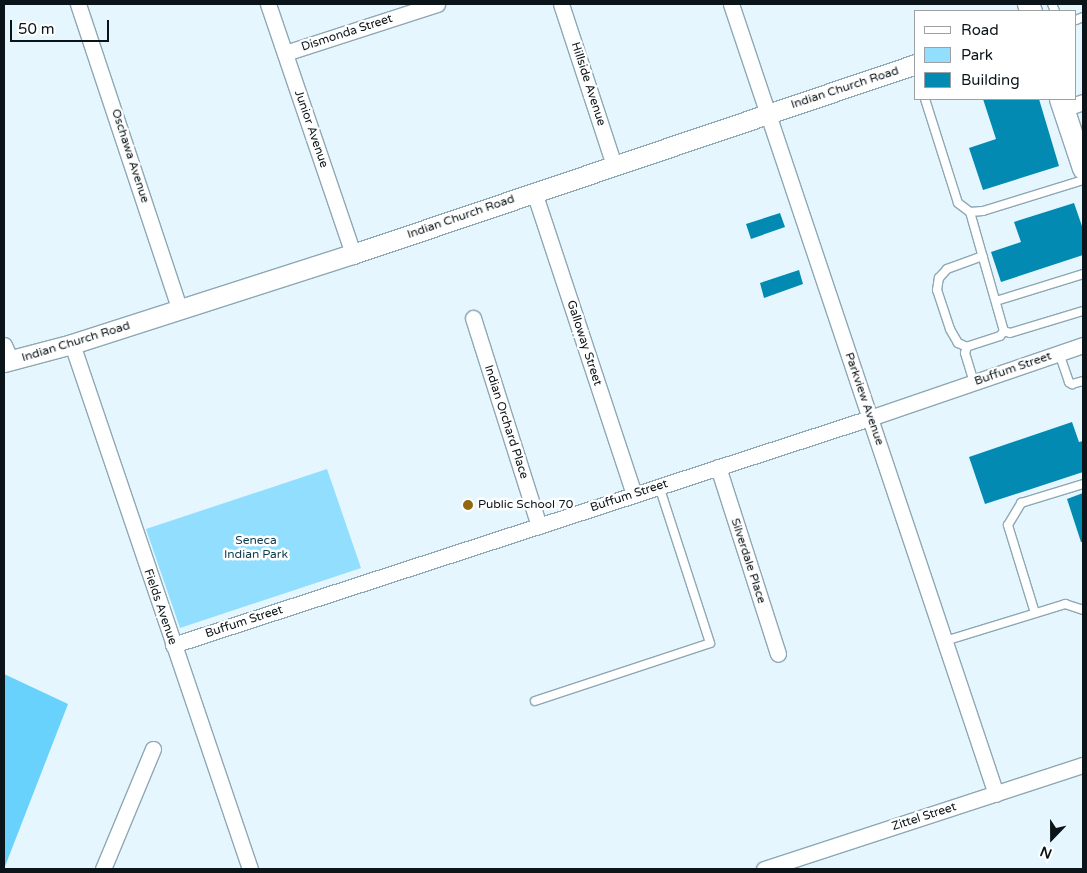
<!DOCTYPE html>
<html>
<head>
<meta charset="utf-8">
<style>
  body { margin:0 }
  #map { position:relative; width:1087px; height:873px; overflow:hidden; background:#e5f6fe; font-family:"Varela Round",sans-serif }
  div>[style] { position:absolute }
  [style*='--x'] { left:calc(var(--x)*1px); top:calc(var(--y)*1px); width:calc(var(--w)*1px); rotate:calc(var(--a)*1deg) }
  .green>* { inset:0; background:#91deff }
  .forest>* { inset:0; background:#68d1fc }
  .building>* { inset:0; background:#028ab2 }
  .roads { filter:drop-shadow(1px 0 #8ea8b4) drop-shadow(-1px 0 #8ea8b4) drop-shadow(0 1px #8ea8b4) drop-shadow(0 -1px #8ea8b4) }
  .service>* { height:8px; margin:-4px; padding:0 4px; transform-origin:4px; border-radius:4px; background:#fff }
  .minor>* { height:15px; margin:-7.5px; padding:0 7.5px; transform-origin:7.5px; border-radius:7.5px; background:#fff }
  .tertiary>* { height:19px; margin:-9.5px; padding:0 9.5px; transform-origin:9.5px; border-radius:9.5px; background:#fff }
  .secondary>* { height:21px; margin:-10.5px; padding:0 10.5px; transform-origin:10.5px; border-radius:10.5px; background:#fff }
  .dots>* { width:14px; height:14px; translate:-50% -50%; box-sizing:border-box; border:2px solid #fff; border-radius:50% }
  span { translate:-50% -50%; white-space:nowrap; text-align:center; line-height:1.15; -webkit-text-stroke:5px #fff; paint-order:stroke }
  .street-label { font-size:12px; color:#0b1519 }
  .poi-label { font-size:12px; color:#0b1519 }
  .left { translate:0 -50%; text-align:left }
  .park-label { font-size:12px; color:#0e3d4f }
  .frame { position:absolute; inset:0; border:5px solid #0b1519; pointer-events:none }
  .legend { position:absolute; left:914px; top:10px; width:162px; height:90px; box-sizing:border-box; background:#fff; border:1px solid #9da1a3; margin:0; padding:6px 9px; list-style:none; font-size:15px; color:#0b1519 }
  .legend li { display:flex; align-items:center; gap:10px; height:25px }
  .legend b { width:25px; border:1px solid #9da1a3 }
  .north { position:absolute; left:1027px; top:813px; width:50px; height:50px; -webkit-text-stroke:4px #fff; paint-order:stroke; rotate:202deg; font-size:14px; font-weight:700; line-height:20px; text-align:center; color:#0b1519 }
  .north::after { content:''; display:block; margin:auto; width:18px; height:22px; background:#0b1519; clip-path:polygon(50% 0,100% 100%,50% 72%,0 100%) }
  .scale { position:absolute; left:10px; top:20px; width:99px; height:22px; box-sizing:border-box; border:2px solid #0b1519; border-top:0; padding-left:6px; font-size:15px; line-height:18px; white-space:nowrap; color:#0b1519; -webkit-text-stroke:4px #fff; paint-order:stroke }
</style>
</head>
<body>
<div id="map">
  <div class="green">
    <i style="clip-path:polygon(327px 469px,361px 568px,180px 628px,146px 529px)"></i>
  </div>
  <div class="forest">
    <i style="clip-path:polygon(4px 674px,68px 704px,4px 869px)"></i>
  </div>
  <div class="building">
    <i style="clip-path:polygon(983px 99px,1039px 99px,1059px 166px,983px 190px,969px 148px,996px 139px)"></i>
    <i style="clip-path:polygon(1074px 203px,1083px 229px,1083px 255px,1001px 282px,991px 252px,1021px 242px,1014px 222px)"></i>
    <i style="clip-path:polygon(780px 213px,785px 227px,751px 239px,746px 224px)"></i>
    <i style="clip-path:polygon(799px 270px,803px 284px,764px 298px,760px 283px)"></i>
    <i style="clip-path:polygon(1072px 422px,1079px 442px,1083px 441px,1083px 472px,985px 504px,969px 457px)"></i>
    <i style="clip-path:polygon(1083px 493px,1083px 542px,1081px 542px,1067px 499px)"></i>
  </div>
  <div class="roads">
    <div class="service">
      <i style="--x:1052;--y:4;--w:8;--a:67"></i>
      <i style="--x:1076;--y:20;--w:8;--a:-23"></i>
      <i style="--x:925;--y:99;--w:109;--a:72.4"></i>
      <i style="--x:958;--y:203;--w:15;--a:37"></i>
      <i style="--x:970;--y:212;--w:13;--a:-4"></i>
      <i style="--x:983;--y:211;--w:105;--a:-17.2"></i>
      <i style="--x:970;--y:212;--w:124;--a:74.1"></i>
      <i style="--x:1004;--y:331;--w:6;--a:129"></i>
      <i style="--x:1000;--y:336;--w:35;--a:162"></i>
      <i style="--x:967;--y:347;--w:6;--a:108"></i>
      <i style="--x:965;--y:353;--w:31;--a:73"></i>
      <i style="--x:996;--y:301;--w:91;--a:-17.2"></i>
      <i style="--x:1004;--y:331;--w:6;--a:18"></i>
      <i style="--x:1010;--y:333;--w:76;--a:-16.8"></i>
      <i style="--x:967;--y:347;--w:10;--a:-156"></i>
      <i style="--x:958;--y:343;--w:16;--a:-120"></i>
      <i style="--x:950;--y:329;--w:41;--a:-108.4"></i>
      <i style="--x:937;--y:290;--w:12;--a:-81"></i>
      <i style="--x:939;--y:278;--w:12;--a:-48"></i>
      <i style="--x:947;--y:269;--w:38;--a:-20"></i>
      <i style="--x:1059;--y:353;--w:31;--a:71"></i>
      <i style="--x:1069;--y:382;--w:4;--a:34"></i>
      <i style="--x:1072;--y:384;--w:11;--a:-15"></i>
      <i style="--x:1035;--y:613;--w:92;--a:-107.1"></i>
      <i style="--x:1008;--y:525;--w:26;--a:-59"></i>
      <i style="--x:1021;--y:503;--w:65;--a:-17"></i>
      <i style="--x:945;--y:641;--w:126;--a:-17.1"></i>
      <i style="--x:1065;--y:604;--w:19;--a:18"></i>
      <i style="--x:535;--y:701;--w:184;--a:-18.3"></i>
      <i style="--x:710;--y:643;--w:165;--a:-108"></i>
    </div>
    <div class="minor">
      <i style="--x:78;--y:4;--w:323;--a:71.6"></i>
      <i style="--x:268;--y:4;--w:264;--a:71.2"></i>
      <i style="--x:561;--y:4;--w:169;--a:71.8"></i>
      <i style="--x:731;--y:4;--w:833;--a:71.46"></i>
      <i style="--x:285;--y:53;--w:160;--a:-17.9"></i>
      <i style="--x:1063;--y:109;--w:21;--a:-19"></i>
      <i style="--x:534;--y:192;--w:319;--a:71.7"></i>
      <i style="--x:473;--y:318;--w:218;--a:72.4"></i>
      <i style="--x:72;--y:344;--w:554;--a:71.27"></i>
      <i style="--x:4;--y:345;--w:17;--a:66"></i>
      <i style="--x:718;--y:467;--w:196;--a:72.2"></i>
      <i style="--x:173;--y:645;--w:733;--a:-18.04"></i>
      <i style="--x:870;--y:418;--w:225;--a:-18.9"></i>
      <i style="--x:103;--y:869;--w:130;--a:-67.4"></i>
      <i style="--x:764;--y:869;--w:336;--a:-18.1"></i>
    </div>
    <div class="tertiary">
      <i style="--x:4;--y:362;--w:70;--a:-14.8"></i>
      <i style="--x:72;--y:344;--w:295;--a:-17.8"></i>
      <i style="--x:353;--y:254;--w:594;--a:-18.65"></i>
    </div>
    <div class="secondary">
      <i style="--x:1028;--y:4;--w:8;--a:67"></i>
      <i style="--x:1060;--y:99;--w:73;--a:71.6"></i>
    </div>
  </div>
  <div class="dots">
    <i style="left:468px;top:505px;background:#936712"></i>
  </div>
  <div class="street-label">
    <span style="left:347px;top:33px;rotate:-18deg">Dismonda Street</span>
    <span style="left:588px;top:84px;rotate:72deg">Hillside Avenue</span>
    <span style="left:845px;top:88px;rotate:-18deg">Indian Church Road</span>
    <span style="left:311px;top:129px;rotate:71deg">Junior Avenue</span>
    <span style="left:130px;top:156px;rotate:72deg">Oschawa Avenue</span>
    <span style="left:461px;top:217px;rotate:-19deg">Indian Church Road</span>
    <span style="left:76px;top:342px;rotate:-17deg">Indian Church Road</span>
    <span style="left:584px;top:343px;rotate:72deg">Galloway Street</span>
    <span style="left:1013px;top:369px;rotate:-19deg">Buffum Street</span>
    <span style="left:864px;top:399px;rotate:71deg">Parkview Avenue</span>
    <span style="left:506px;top:422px;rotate:72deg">Indian Orchard Place</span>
    <span style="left:629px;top:496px;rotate:-18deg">Buffum Street</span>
    <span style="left:748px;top:561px;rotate:72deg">Silverdale Place</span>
    <span style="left:160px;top:607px;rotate:71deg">Fields Avenue</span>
    <span style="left:244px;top:622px;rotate:-18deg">Buffum Street</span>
    <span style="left:924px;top:817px;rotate:-18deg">Zittel Street</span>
  </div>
  <div class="poi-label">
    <span class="left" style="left:478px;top:505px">Public School 70</span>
  </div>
  <div class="park-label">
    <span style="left:256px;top:548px">Seneca<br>Indian Park</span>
  </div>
  <div class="frame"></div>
  <ul class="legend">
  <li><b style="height:6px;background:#fff"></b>Road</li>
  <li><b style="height:14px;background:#91deff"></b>Park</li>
  <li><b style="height:14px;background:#028ab2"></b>Building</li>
  </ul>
  <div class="north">N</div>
  <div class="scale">50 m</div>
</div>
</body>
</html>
